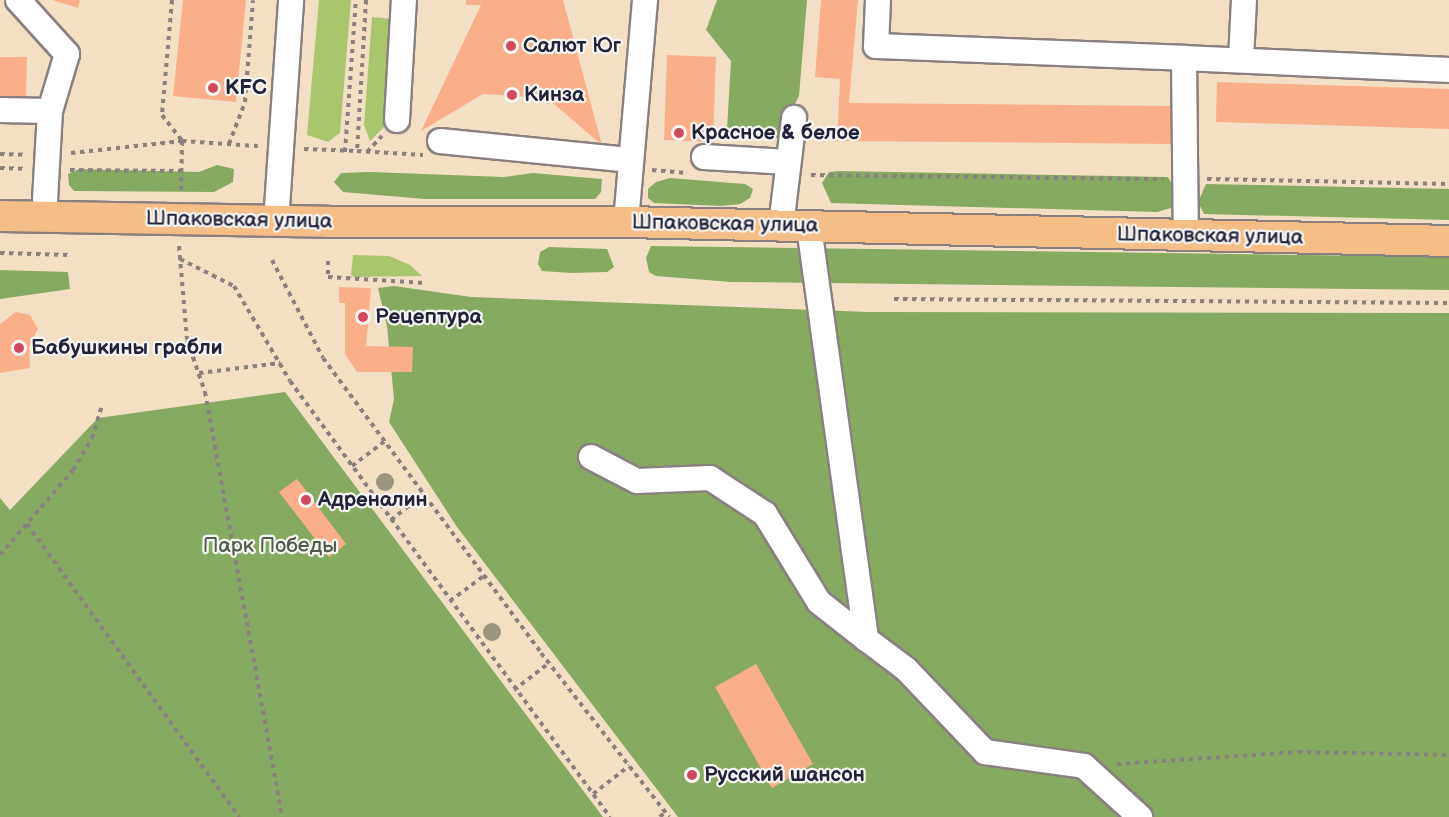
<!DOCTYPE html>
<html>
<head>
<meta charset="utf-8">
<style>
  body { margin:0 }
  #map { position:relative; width:1449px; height:817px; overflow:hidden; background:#f3dfc4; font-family:"Balsamiq Sans",sans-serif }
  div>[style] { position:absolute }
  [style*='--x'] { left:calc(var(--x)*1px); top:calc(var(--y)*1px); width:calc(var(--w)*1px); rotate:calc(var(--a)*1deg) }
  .green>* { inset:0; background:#a9c66d }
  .forest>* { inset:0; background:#86ab60 }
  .building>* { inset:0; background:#fbaf88 }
  .path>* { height:4px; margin-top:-2px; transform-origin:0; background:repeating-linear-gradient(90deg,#8a8080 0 4.5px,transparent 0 9px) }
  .roads { filter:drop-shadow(2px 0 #8a8080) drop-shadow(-2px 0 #8a8080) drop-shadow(0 2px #8a8080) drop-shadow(0 -2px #8a8080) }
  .minor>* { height:24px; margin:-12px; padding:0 12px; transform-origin:12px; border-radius:12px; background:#fff }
  .major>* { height:30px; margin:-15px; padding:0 15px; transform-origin:15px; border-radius:15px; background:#f6be87 }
  .trees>* { width:18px; height:18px; margin:-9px; border-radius:50%; background:#9a9682 }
  .dots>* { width:16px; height:16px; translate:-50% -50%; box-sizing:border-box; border:3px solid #f6f6f2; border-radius:50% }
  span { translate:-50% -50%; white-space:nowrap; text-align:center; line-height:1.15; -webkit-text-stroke:4.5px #f6f6f2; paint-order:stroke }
  .poi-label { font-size:21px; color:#22223b; font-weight:700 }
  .left { translate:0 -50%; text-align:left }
  .street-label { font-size:21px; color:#22223b }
  .park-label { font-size:21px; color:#515b4c }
</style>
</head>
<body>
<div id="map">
  <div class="green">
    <i style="clip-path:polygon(319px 0,351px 0,340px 133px,328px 142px,307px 135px)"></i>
    <i style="clip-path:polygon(372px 17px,392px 19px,386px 125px,370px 141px,364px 125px)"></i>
    <i style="clip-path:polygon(353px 255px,389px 256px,410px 265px,422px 276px,354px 277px,351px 275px)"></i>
  </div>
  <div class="forest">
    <i style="clip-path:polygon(717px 0,807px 0,799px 96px,777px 138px,727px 129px,731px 61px,706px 30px)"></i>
    <i style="clip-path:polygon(217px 165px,234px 169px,233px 182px,214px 192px,74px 191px,69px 185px,68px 174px,79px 169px,199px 172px)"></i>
    <i style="clip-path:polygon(839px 171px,1168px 177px,1173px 186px,1174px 200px,1171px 208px,1157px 212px,831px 203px,822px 183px,829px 172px)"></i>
    <i style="clip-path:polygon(370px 172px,504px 177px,533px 173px,602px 179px,601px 192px,595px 199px,425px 199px,343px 192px,334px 182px,341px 173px)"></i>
    <i style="clip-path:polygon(670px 178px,745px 184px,753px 189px,750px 198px,740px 204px,721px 206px,654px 203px,648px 198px,648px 189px,656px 182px)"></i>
    <i style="clip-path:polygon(1206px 184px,1449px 189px,1449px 220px,1204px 214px,1198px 202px)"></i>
    <i style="clip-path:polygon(651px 246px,1449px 257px,1449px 290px,731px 282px,656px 276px,649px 272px,646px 258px)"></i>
    <i style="clip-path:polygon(549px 247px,607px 249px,614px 267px,607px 272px,571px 273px,542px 271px,538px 264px,540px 252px)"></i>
    <i style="clip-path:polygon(0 270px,68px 272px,70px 289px,0 299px)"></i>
    <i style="clip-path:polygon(394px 286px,471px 297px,868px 312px,1449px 313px,1449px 817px,678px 817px,457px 527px,389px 422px,394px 399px,387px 326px,378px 288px)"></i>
    <i style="clip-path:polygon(285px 392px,530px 720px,603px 817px,0 817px,0 498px,10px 510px,98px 418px)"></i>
  </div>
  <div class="building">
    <i style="clip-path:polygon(52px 0,80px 0,78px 8px)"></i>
    <i style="clip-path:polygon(183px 0,246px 0,236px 102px,173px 96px)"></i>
    <i style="clip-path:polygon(466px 0,563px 0,602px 145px,547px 98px,483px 94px,421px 131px,481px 5px,466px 5px)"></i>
    <i style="clip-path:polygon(821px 0,858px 0,849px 103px,1173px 106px,1173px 144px,837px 141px,840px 79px,815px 77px)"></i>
    <i style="clip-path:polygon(667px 55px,716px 57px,713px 142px,664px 140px)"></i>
    <i style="clip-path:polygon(0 57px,27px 57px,26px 98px,0 98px)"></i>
    <i style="clip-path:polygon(1217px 82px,1449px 89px,1449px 129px,1216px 122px)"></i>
    <i style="clip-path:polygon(339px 287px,371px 288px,366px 346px,413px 347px,412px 372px,357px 372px,345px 354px,345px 303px,339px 303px)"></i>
    <i style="clip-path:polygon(16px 312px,30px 315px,38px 329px,29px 347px,30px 368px,0 373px,0 324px)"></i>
    <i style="clip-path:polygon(297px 479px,346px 544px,329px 557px,279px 492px)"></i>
    <i style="clip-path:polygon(756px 664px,813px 764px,772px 788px,715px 687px)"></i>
  </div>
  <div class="path">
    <i style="--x:172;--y:0;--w:115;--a:95"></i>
    <i style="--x:162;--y:115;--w:33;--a:52"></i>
    <i style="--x:182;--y:141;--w:53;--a:91.1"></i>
    <i style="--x:366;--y:0;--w:151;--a:93.4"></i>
    <i style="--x:357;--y:151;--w:66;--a:3.5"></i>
    <i style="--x:229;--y:144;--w:45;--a:-69.1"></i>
    <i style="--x:245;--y:102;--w:102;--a:-85.5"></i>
    <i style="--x:304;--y:149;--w:53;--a:2.2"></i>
    <i style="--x:345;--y:152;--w:152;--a:-85.9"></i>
    <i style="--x:367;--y:152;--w:22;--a:-47"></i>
    <i style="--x:71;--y:153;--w:112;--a:-6.2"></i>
    <i style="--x:182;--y:141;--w:76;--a:3.8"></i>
    <i style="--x:0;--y:154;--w:25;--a:2"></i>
    <i style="--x:0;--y:168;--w:23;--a:2"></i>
    <i style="--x:70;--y:170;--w:111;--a:0.5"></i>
    <i style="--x:652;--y:170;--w:35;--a:5"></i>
    <i style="--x:811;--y:175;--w:352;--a:0.7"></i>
    <i style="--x:1207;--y:179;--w:242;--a:1.2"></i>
    <i style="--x:179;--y:246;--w:94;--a:85.1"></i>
    <i style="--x:187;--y:340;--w:55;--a:70.9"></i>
    <i style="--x:205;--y:392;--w:432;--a:79.7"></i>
    <i style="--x:0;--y:253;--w:69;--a:1.7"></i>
    <i style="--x:180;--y:259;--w:60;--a:26.6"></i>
    <i style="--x:234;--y:286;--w:110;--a:59.5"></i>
    <i style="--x:290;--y:381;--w:541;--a:53.72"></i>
    <i style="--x:272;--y:260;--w:110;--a:62.5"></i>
    <i style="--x:323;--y:358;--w:367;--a:53.5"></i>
    <i style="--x:541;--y:653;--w:208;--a:52"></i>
    <i style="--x:328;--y:261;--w:16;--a:90"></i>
    <i style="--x:328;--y:277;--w:97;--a:3.5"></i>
    <i style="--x:894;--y:299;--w:555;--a:0.41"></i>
    <i style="--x:199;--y:373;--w:82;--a:-7"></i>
    <i style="--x:352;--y:466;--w:41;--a:-37.1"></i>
    <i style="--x:391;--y:520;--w:42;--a:-38.2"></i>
    <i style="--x:27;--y:524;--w:362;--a:54.1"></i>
    <i style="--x:0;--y:555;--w:112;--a:-49.3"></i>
    <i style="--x:73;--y:470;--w:37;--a:-59"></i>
    <i style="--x:92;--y:438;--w:34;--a:-73"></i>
    <i style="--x:450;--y:601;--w:44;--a:-36.6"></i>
    <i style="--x:514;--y:690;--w:44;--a:-37.6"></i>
    <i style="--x:1117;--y:764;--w:181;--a:-3.8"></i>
    <i style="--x:1298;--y:752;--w:151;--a:1.1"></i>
    <i style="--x:593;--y:794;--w:46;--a:-37.9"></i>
    <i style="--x:660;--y:817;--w:7;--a:-45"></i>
  </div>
  <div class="roads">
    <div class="minor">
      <i style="--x:18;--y:0;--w:73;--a:47.8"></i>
      <i style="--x:67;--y:54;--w:59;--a:106.6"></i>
      <i style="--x:50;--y:111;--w:106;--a:93.2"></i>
      <i style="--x:878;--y:0;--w:46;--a:92.5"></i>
      <i style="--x:876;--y:46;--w:308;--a:2.2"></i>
      <i style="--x:1184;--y:58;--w:178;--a:89.4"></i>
      <i style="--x:1184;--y:58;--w:265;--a:2.6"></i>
      <i style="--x:1241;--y:59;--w:59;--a:-87.1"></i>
      <i style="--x:0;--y:110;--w:50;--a:1.1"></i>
      <i style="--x:397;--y:120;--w:120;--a:-86.7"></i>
      <i style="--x:440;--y:141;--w:192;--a:5.7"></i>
      <i style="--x:704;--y:157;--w:84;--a:3.4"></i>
      <i style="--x:276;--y:222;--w:223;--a:-86.1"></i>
      <i style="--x:626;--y:222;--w:223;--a:-85.1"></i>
      <i style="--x:781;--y:226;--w:109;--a:-83.1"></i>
      <i style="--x:809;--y:227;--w:416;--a:82.1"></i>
      <i style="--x:866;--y:639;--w:50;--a:36.9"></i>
      <i style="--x:906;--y:669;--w:115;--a:46.4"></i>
      <i style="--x:985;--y:752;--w:100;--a:8"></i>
      <i style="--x:1084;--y:766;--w:76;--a:42.3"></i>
      <i style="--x:591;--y:457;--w:52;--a:27.6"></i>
      <i style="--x:637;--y:481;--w:73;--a:-2.4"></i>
      <i style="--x:710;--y:478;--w:66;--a:33.2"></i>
      <i style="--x:765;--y:514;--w:103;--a:58.5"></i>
      <i style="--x:819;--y:602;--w:60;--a:38.2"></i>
    </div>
    <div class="major">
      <i style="--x:0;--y:216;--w:328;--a:1"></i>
      <i style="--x:328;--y:222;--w:298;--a:0"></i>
      <i style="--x:626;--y:222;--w:823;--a:1.32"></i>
    </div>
  </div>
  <div class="trees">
    <i style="left:385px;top:482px"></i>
    <i style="left:492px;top:632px"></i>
  </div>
  <div class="dots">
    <i style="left:511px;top:46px;background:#d1495b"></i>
    <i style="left:213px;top:88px;background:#d1495b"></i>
    <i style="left:512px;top:95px;background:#d1495b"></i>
    <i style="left:679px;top:133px;background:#d1495b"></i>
    <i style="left:363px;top:317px;background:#d1495b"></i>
    <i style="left:19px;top:348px;background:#d1495b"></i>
    <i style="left:306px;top:500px;background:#d1495b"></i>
    <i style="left:692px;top:775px;background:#d1495b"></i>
  </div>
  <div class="poi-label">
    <span class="left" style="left:523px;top:46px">Салют Юг</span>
    <span class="left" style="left:225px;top:88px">KFC</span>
    <span class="left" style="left:524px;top:95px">Кинза</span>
    <span class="left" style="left:691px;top:133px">Красное &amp; белое</span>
    <span class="left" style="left:375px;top:317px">Рецептура</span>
    <span class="left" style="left:31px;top:348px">Бабушкины грабли</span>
    <span class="left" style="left:318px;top:500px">Адреналин</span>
    <span class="left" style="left:704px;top:775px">Русский шансон</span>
  </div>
  <div class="street-label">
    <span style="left:239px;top:220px;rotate:1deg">Шпаковская улица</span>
    <span style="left:725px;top:224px;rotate:1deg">Шпаковская улица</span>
    <span style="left:1210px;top:236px;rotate:1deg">Шпаковская улица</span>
  </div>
  <div class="park-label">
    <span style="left:270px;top:546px">Парк Победы</span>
  </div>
</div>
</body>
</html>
